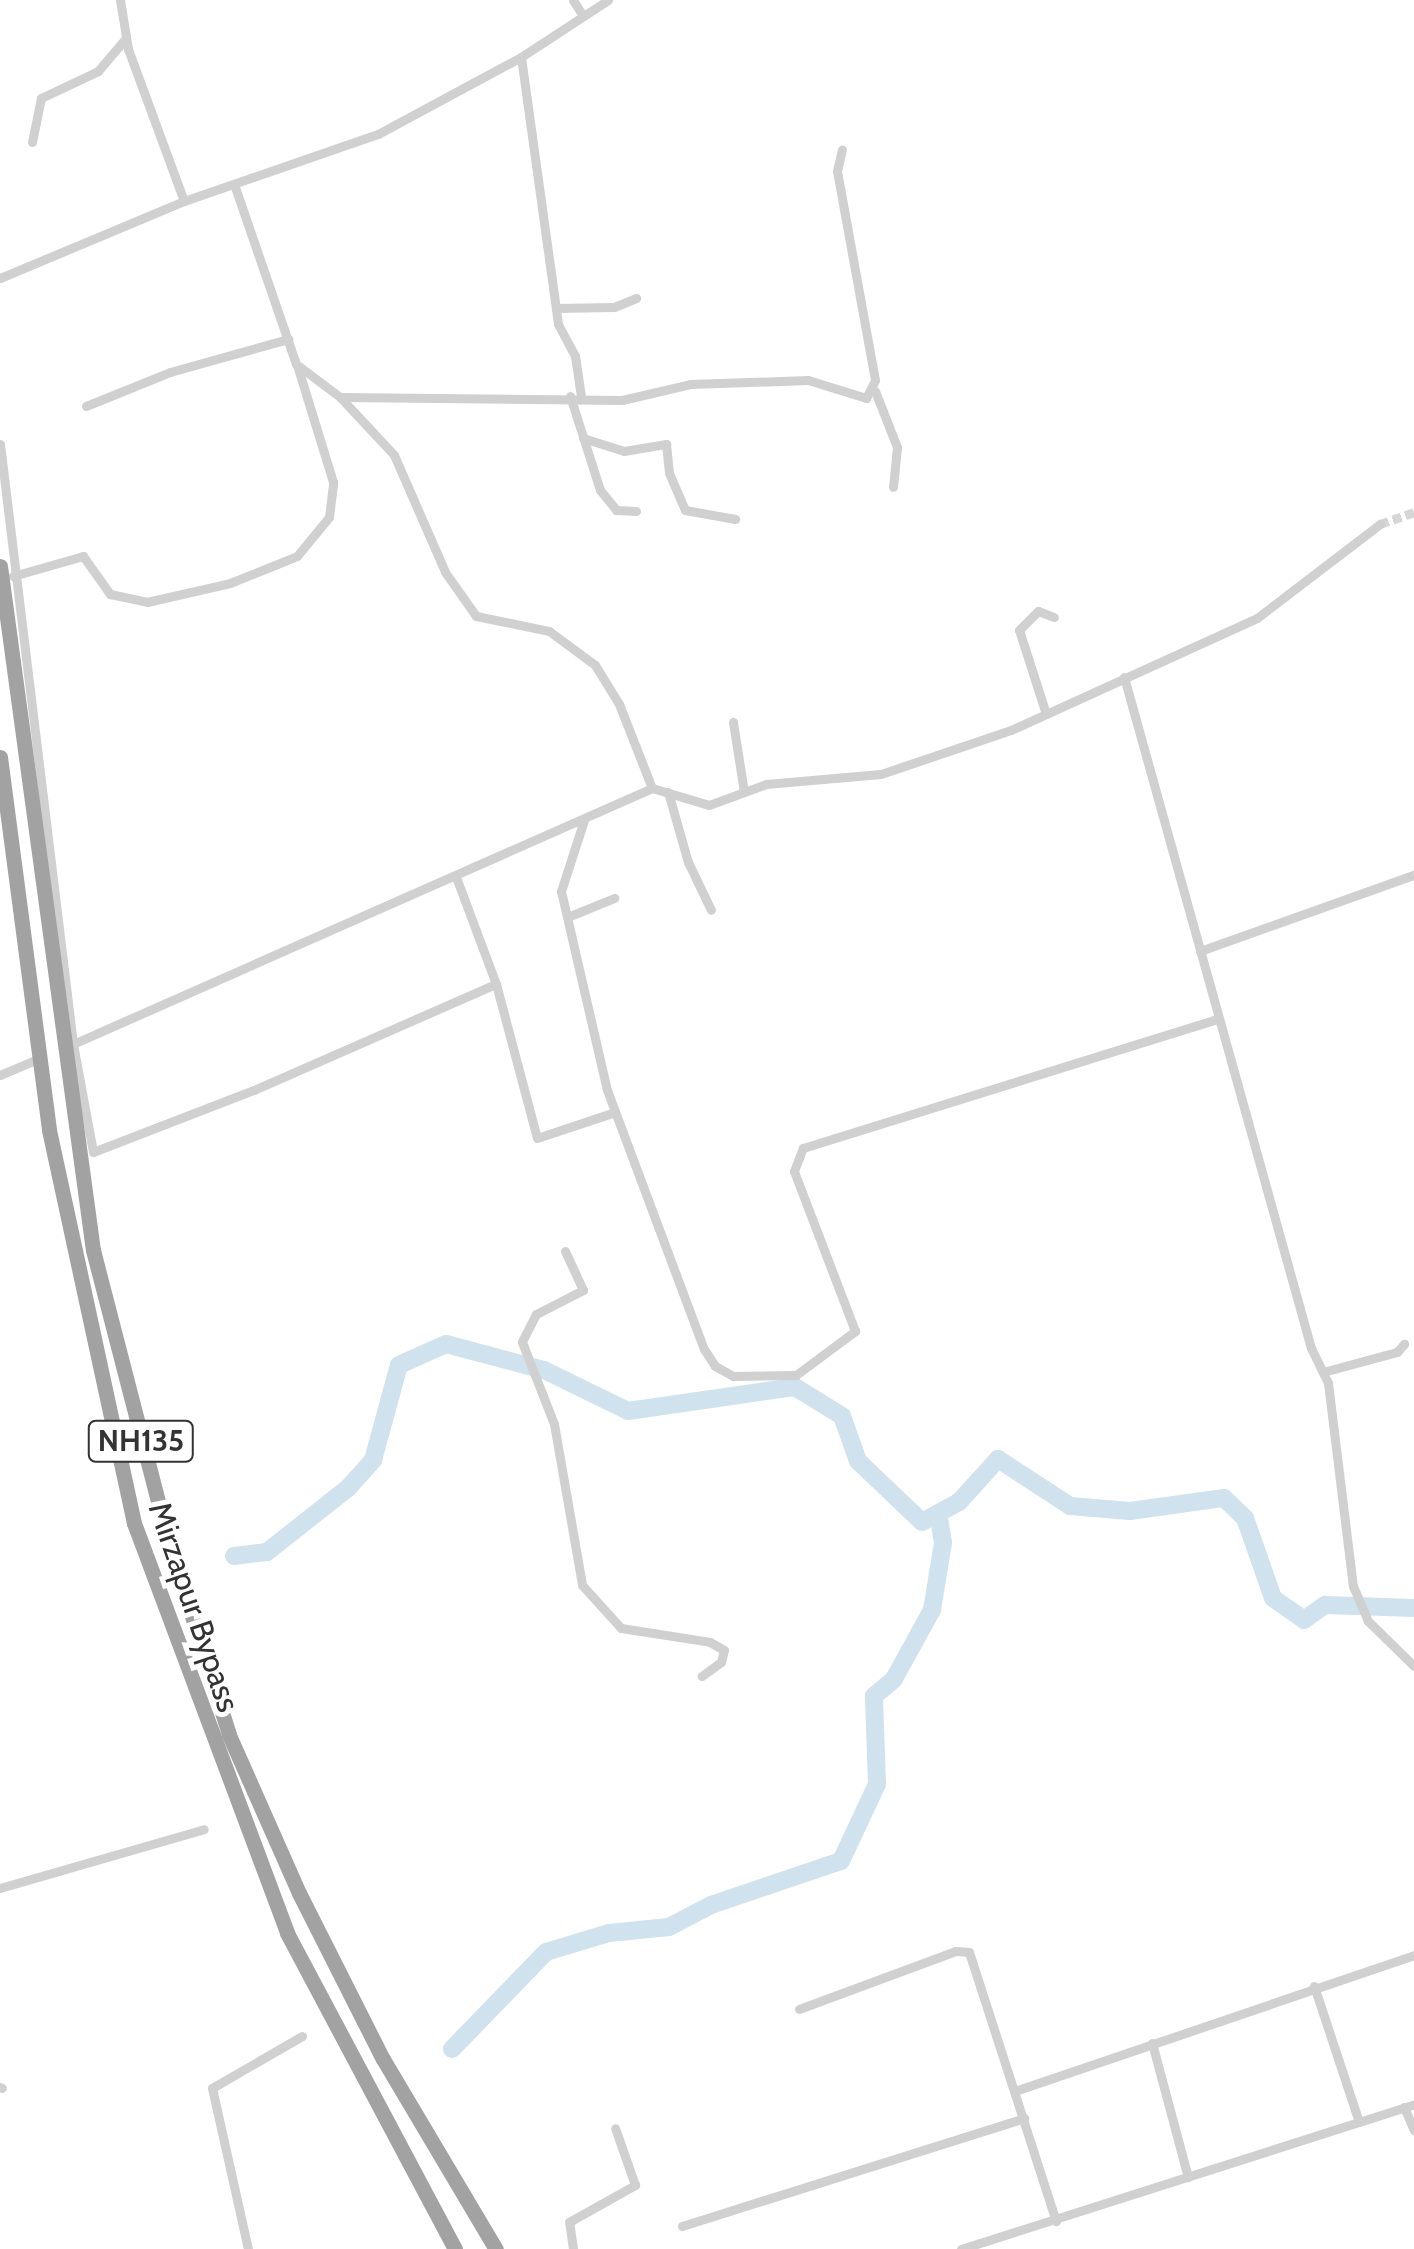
<!DOCTYPE html>
<html>
<head>
<meta charset="utf-8">
<style>
  body { margin:0 }
  #map { position:relative; width:1414px; height:2249px; overflow:hidden; background:#fff; font-family:Cabin,sans-serif }
  div>[style] { position:absolute }
  [style*='--x'] { left:calc(var(--x)*1px); top:calc(var(--y)*1px); width:calc(var(--w)*1px); rotate:calc(var(--a)*1deg) }
  .river>* { height:18px; margin:-9px; padding:0 9px; transform-origin:9px; border-radius:9px; background:#cfe2ee }
  .minor-tunnel>* { height:9px; margin-top:-4.5px; transform-origin:0; background:repeating-linear-gradient(90deg,#d6d6d6 0 9px,transparent 0 13.5px) }
  .minor>* { height:9px; margin:-4.5px; padding:0 4.5px; transform-origin:4.5px; border-radius:4.5px; background:#d0d0d0 }
  .trunk>* { height:15px; margin:-7.5px; padding:0 7.5px; transform-origin:7.5px; border-radius:7.5px; background:#a2a2a2 }
  span { translate:-50% -50%; white-space:nowrap; text-align:center; line-height:1.15; -webkit-text-stroke:10px #fff; paint-order:stroke }
  .shield-label span { padding:2px 8px; background:#fff; border:2px solid; border-radius:8px; -webkit-text-stroke-width:0 }
  .shield-label { font-size:30px; color:#333; font-weight:700 }
  .street-label { font-size:32px; color:#333 }
</style>
</head>
<body>
<div id="map">
  <div class="river">
    <i style="--x:234;--y:1556;--w:33;--a:-7"></i>
    <i style="--x:267;--y:1552;--w:103;--a:-38.3"></i>
    <i style="--x:348;--y:1488;--w:38;--a:-48"></i>
    <i style="--x:373;--y:1460;--w:98;--a:-74.7"></i>
    <i style="--x:399;--y:1365;--w:51;--a:-24.1"></i>
    <i style="--x:446;--y:1344;--w:101;--a:14.9"></i>
    <i style="--x:544;--y:1370;--w:93;--a:26"></i>
    <i style="--x:628;--y:1411;--w:169;--a:-8.2"></i>
    <i style="--x:795;--y:1387;--w:55;--a:31.7"></i>
    <i style="--x:842;--y:1416;--w:48;--a:70.4"></i>
    <i style="--x:858;--y:1461;--w:88;--a:43.6"></i>
    <i style="--x:922;--y:1522;--w:42;--a:-28.4"></i>
    <i style="--x:959;--y:1502;--w:58;--a:-47.8"></i>
    <i style="--x:998;--y:1459;--w:86;--a:33.1"></i>
    <i style="--x:1070;--y:1506;--w:60;--a:4.8"></i>
    <i style="--x:1130;--y:1511;--w:95;--a:-7.9"></i>
    <i style="--x:1224;--y:1498;--w:29;--a:44"></i>
    <i style="--x:1245;--y:1518;--w:85;--a:70.7"></i>
    <i style="--x:1273;--y:1598;--w:38;--a:35"></i>
    <i style="--x:1304;--y:1620;--w:26;--a:-36"></i>
    <i style="--x:1325;--y:1605;--w:89;--a:1.9"></i>
    <i style="--x:452;--y:2049;--w:135;--a:-45.9"></i>
    <i style="--x:546;--y:1952;--w:66;--a:-16.8"></i>
    <i style="--x:609;--y:1933;--w:60;--a:-5.7"></i>
    <i style="--x:669;--y:1927;--w:47;--a:-27.6"></i>
    <i style="--x:711;--y:1905;--w:137;--a:-18.7"></i>
    <i style="--x:841;--y:1861;--w:85;--a:-64.9"></i>
    <i style="--x:877;--y:1784;--w:88;--a:-92"></i>
    <i style="--x:874;--y:1696;--w:26;--a:-40"></i>
    <i style="--x:894;--y:1679;--w:79;--a:-61.2"></i>
    <i style="--x:932;--y:1610;--w:68;--a:-80.7"></i>
    <i style="--x:943;--y:1543;--w:30;--a:-99"></i>
  </div>
  <div class="minor-tunnel">
    <i style="--x:1380;--y:524;--w:36;--a:-19"></i>
  </div>
  <div class="minor">
    <i style="--x:120;--y:0;--w:50;--a:80.7"></i>
    <i style="--x:128;--y:49;--w:162;--a:69.8"></i>
    <i style="--x:573;--y:0;--w:19;--a:58"></i>
    <i style="--x:521;--y:57;--w:270;--a:82.1"></i>
    <i style="--x:558;--y:324;--w:36;--a:62"></i>
    <i style="--x:575;--y:356;--w:40;--a:81.5"></i>
    <i style="--x:32;--y:142;--w:45;--a:-78.4"></i>
    <i style="--x:41;--y:98;--w:63;--a:-25.3"></i>
    <i style="--x:98;--y:71;--w:43;--a:-49.7"></i>
    <i style="--x:235;--y:187;--w:187;--a:71"></i>
    <i style="--x:296;--y:364;--w:55;--a:36.9"></i>
    <i style="--x:340;--y:397;--w:79;--a:47"></i>
    <i style="--x:394;--y:455;--w:128;--a:66.4"></i>
    <i style="--x:445;--y:572;--w:54;--a:54.8"></i>
    <i style="--x:476;--y:616;--w:75;--a:11.6"></i>
    <i style="--x:549;--y:631;--w:57;--a:36.5"></i>
    <i style="--x:595;--y:665;--w:46;--a:58.4"></i>
    <i style="--x:619;--y:704;--w:90;--a:68.6"></i>
    <i style="--x:0;--y:278;--w:199;--a:-22.7"></i>
    <i style="--x:184;--y:201;--w:205;--a:-19.1"></i>
    <i style="--x:378;--y:134;--w:162;--a:-28.3"></i>
    <i style="--x:521;--y:57;--w:104;--a:-33.2"></i>
    <i style="--x:556;--y:308;--w:58;--a:-1"></i>
    <i style="--x:614;--y:307;--w:24;--a:-22"></i>
    <i style="--x:875;--y:391;--w:60;--a:68.6"></i>
    <i style="--x:897;--y:447;--w:40;--a:95.7"></i>
    <i style="--x:570;--y:396;--w:99;--a:72.3"></i>
    <i style="--x:600;--y:490;--w:26;--a:51"></i>
    <i style="--x:616;--y:510;--w:20;--a:3"></i>
    <i style="--x:340;--y:397;--w:282;--a:0.6"></i>
    <i style="--x:622;--y:400;--w:70;--a:-13.2"></i>
    <i style="--x:690;--y:384;--w:118;--a:-1.9"></i>
    <i style="--x:808;--y:380;--w:61;--a:17.2"></i>
    <i style="--x:866;--y:398;--w:20;--a:-63"></i>
    <i style="--x:875;--y:380;--w:212;--a:-100.3"></i>
    <i style="--x:837;--y:171;--w:22;--a:-77"></i>
    <i style="--x:86;--y:406;--w:91;--a:-22"></i>
    <i style="--x:170;--y:372;--w:123;--a:-15.6"></i>
    <i style="--x:583;--y:438;--w:43;--a:17.6"></i>
    <i style="--x:624;--y:451;--w:43;--a:-9.5"></i>
    <i style="--x:666;--y:444;--w:29;--a:84"></i>
    <i style="--x:669;--y:473;--w:40;--a:66.6"></i>
    <i style="--x:685;--y:510;--w:51;--a:10.2"></i>
    <i style="--x:0;--y:444;--w:604;--a:83.06"></i>
    <i style="--x:73;--y:1044;--w:110;--a:79.5"></i>
    <i style="--x:93;--y:1152;--w:173;--a:-21.1"></i>
    <i style="--x:254;--y:1090;--w:264;--a:-23.7"></i>
    <i style="--x:13;--y:576;--w:73;--a:-15.9"></i>
    <i style="--x:83;--y:556;--w:47;--a:54.6"></i>
    <i style="--x:110;--y:594;--w:38;--a:12"></i>
    <i style="--x:147;--y:602;--w:85;--a:-12.9"></i>
    <i style="--x:230;--y:583;--w:72;--a:-21.9"></i>
    <i style="--x:297;--y:556;--w:50;--a:-50.6"></i>
    <i style="--x:329;--y:517;--w:35;--a:-83"></i>
    <i style="--x:333;--y:482;--w:122;--a:-107.1"></i>
    <i style="--x:1124;--y:677;--w:697;--a:74.43"></i>
    <i style="--x:1311;--y:1348;--w:39;--a:64"></i>
    <i style="--x:1328;--y:1383;--w:205;--a:83"></i>
    <i style="--x:1353;--y:1586;--w:38;--a:67"></i>
    <i style="--x:1368;--y:1621;--w:64;--a:44.4"></i>
    <i style="--x:1046;--y:714;--w:88;--a:-107.8"></i>
    <i style="--x:1019;--y:630;--w:27;--a:-45"></i>
    <i style="--x:1038;--y:611;--w:17;--a:21"></i>
    <i style="--x:733;--y:722;--w:71;--a:81.1"></i>
    <i style="--x:668;--y:792;--w:73;--a:74.1"></i>
    <i style="--x:688;--y:862;--w:53;--a:64.4"></i>
    <i style="--x:584;--y:820;--w:75;--a:107.9"></i>
    <i style="--x:561;--y:891;--w:204;--a:77"></i>
    <i style="--x:607;--y:1090;--w:277;--a:69.5"></i>
    <i style="--x:704;--y:1349;--w:20;--a:57"></i>
    <i style="--x:715;--y:1366;--w:21;--a:29"></i>
    <i style="--x:733;--y:1376;--w:63;--a:-0.9"></i>
    <i style="--x:796;--y:1375;--w:74;--a:-36.7"></i>
    <i style="--x:855;--y:1331;--w:171;--a:-110.9"></i>
    <i style="--x:794;--y:1171;--w:25;--a:-69"></i>
    <i style="--x:803;--y:1148;--w:435;--a:-17.3"></i>
    <i style="--x:456;--y:877;--w:114;--a:69.5"></i>
    <i style="--x:496;--y:984;--w:159;--a:75.1"></i>
    <i style="--x:537;--y:1138;--w:82;--a:-18.4"></i>
    <i style="--x:570;--y:916;--w:48;--a:-22.2"></i>
    <i style="--x:1200;--y:951;--w:227;--a:-19.6"></i>
    <i style="--x:73;--y:1044;--w:633;--a:-23.85"></i>
    <i style="--x:652;--y:788;--w:59;--a:16.6"></i>
    <i style="--x:709;--y:805;--w:61;--a:-20.2"></i>
    <i style="--x:766;--y:784;--w:115;--a:-5"></i>
    <i style="--x:881;--y:774;--w:137;--a:-18.7"></i>
    <i style="--x:1011;--y:730;--w:270;--a:-24.5"></i>
    <i style="--x:1257;--y:618;--w:155;--a:-37.4"></i>
    <i style="--x:0;--y:1075;--w:43;--a:-23"></i>
    <i style="--x:565;--y:1251;--w:43;--a:65.2"></i>
    <i style="--x:583;--y:1290;--w:53;--a:152.9"></i>
    <i style="--x:536;--y:1314;--w:31;--a:117"></i>
    <i style="--x:522;--y:1342;--w:88;--a:68.7"></i>
    <i style="--x:554;--y:1424;--w:163;--a:80.1"></i>
    <i style="--x:582;--y:1585;--w:58;--a:47.8"></i>
    <i style="--x:621;--y:1628;--w:90;--a:8.9"></i>
    <i style="--x:710;--y:1642;--w:16;--a:30"></i>
    <i style="--x:724;--y:1650;--w:12;--a:104"></i>
    <i style="--x:721;--y:1662;--w:24;--a:144"></i>
    <i style="--x:1323;--y:1372;--w:77;--a:-15.1"></i>
    <i style="--x:1397;--y:1352;--w:11;--a:-49"></i>
    <i style="--x:0;--y:1888;--w:212;--a:-16.1"></i>
    <i style="--x:1314;--y:1986;--w:143;--a:71.7"></i>
    <i style="--x:799;--y:2009;--w:167;--a:-20.3"></i>
    <i style="--x:956;--y:1951;--w:13;--a:4"></i>
    <i style="--x:969;--y:1952;--w:283;--a:72.1"></i>
    <i style="--x:1152;--y:2043;--w:139;--a:75"></i>
    <i style="--x:0;--y:2087;--w:2;--a:27"></i>
    <i style="--x:1015;--y:2091;--w:422;--a:-18.8"></i>
    <i style="--x:1404;--y:2107;--w:25;--a:67"></i>
    <i style="--x:682;--y:2226;--w:359;--a:-17.5"></i>
    <i style="--x:248;--y:2249;--w:165;--a:-102.6"></i>
    <i style="--x:212;--y:2088;--w:104;--a:-30"></i>
    <i style="--x:573;--y:2249;--w:27;--a:-98"></i>
    <i style="--x:569;--y:2222;--w:76;--a:-29.3"></i>
    <i style="--x:635;--y:2185;--w:60;--a:-109.3"></i>
    <i style="--x:961;--y:2249;--w:476;--a:-17.7"></i>
  </div>
  <div class="trunk">
    <i style="--x:0;--y:566;--w:690;--a:82.26"></i>
    <i style="--x:93;--y:1250;--w:303;--a:75.5"></i>
    <i style="--x:169;--y:1543;--w:201;--a:72.6"></i>
    <i style="--x:229;--y:1735;--w:173;--a:66.1"></i>
    <i style="--x:299;--y:1893;--w:186;--a:63.2"></i>
    <i style="--x:383;--y:2059;--w:221;--a:59.3"></i>
    <i style="--x:0;--y:757;--w:376;--a:82.5"></i>
    <i style="--x:49;--y:1130;--w:402;--a:77.8"></i>
    <i style="--x:134;--y:1523;--w:438;--a:69.5"></i>
    <i style="--x:287;--y:1933;--w:358;--a:62"></i>
  </div>
  <div class="shield-label">
    <span style="left:141px;top:1441px">NH135</span>
  </div>
  <div class="street-label">
    <span style="left:194px;top:1607px;rotate:71deg">Mirzapur Bypass</span>
  </div>
</div>
</body>
</html>
